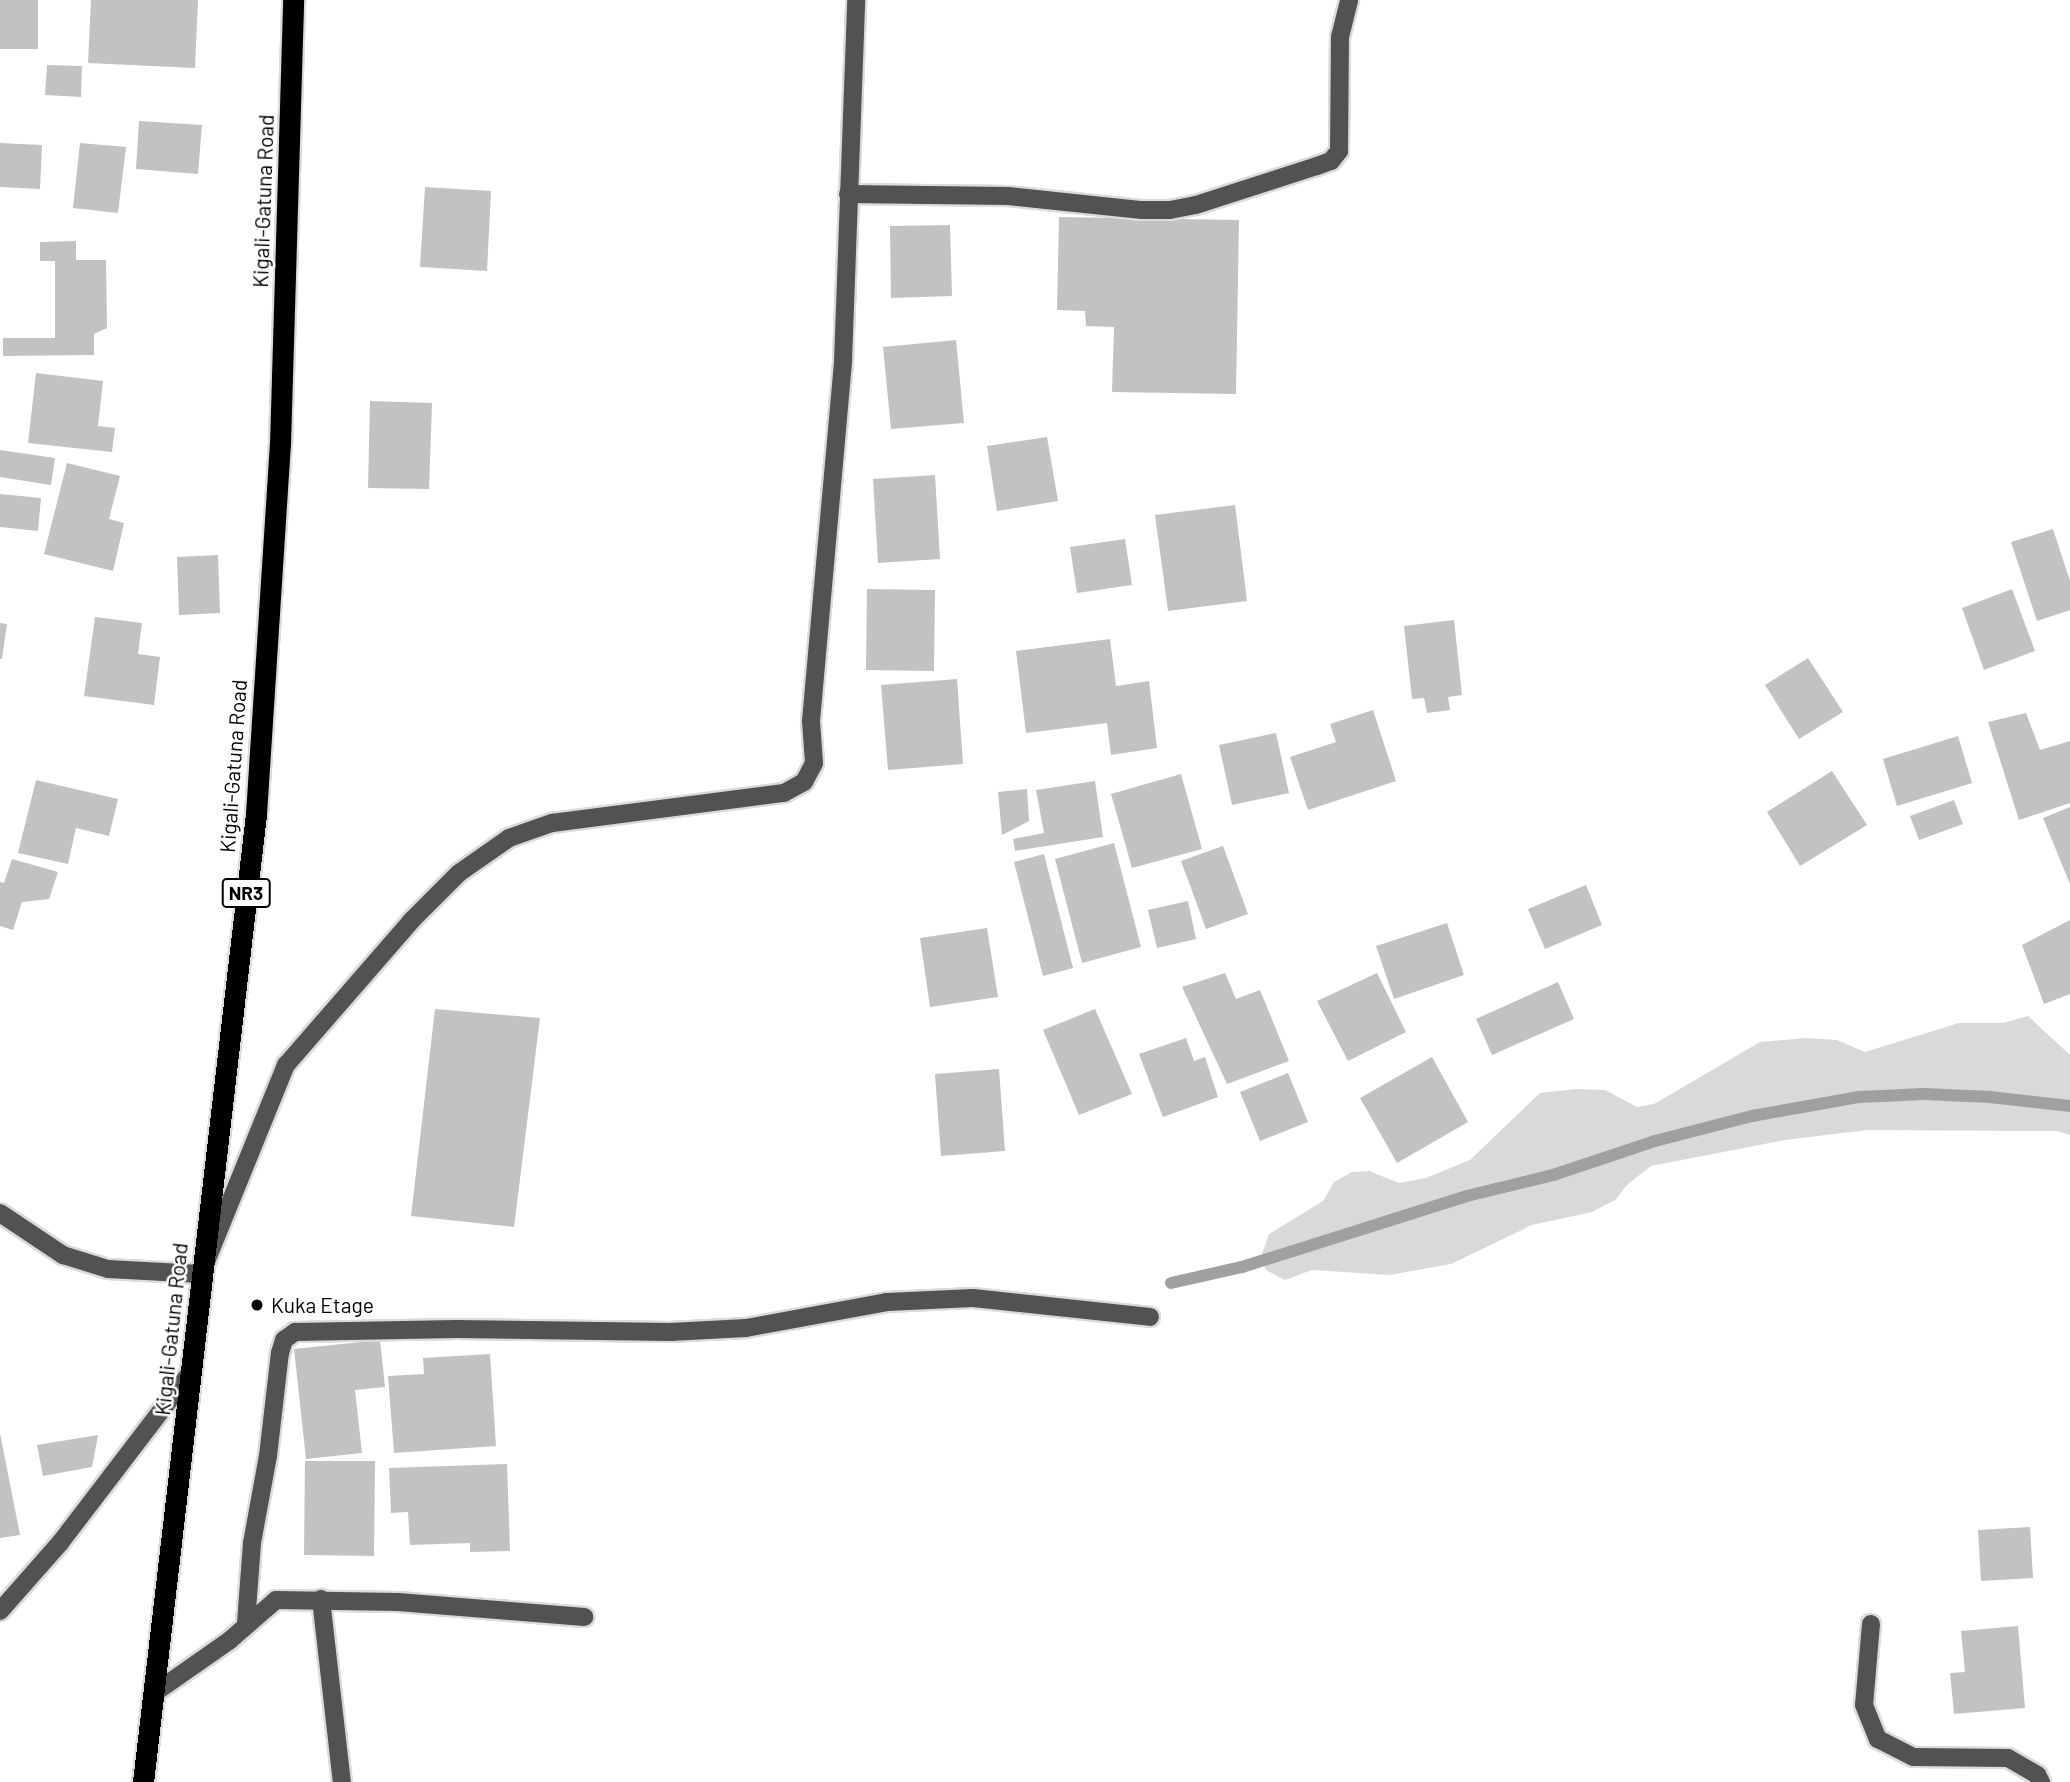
<!DOCTYPE html>
<html>
<head>
<meta charset="utf-8">
<style>
  body { margin:0 }
  #map { position:relative; width:2070px; height:1782px; overflow:hidden; background:#fff; font-family:Barlow,sans-serif }
  div>[style] { position:absolute }
  [style*='--x'] { left:calc(var(--x)*1px); top:calc(var(--y)*1px); width:calc(var(--w)*1px); rotate:calc(var(--a)*1deg) }
  .green>* { inset:0; background:#d9d9d9 }
  .stream>* { height:12px; margin:-6px; padding:0 6px; transform-origin:6px; border-radius:6px; background:#a0a0a0 }
  .building>* { inset:0; background:#c2c2c2 }
  .roads { filter:drop-shadow(2px 0 #dbdbdb) drop-shadow(-2px 0 #dbdbdb) drop-shadow(0 2px #dbdbdb) drop-shadow(0 -2px #dbdbdb) }
  .minor>* { height:18px; margin:-9px; padding:0 9px; transform-origin:9px; border-radius:9px; background:#525252 }
  .highway>* { height:21px; margin:-10.5px; padding:0 10.5px; transform-origin:10.5px; border-radius:10.5px; background:#000 }
  .dots>* { width:19px; height:19px; translate:-50% -50%; box-sizing:border-box; border:4px solid #fff; border-radius:50% }
  span { translate:-50% -50%; white-space:nowrap; text-align:center; line-height:1.15; -webkit-text-stroke:5px #fff; paint-order:stroke }
  .shield-label span { padding:2px 5px; background:#fff; border:2px solid; border-radius:5px; -webkit-text-stroke-width:0 }
  .shield-label { font-size:19px; color:#000; font-weight:700 }
  .street-label { font-size:21px; color:#000 }
  .poi-label { font-size:21px; color:#000 }
  .left { translate:0 -50%; text-align:left }
</style>
</head>
<body>
<div id="map">
  <div class="green">
    <i style="clip-path:polygon(2028px 1016px,2070px 1055px,2070px 1135px,2056px 1131px,1867px 1130px,1785px 1140px,1651px 1166px,1628px 1184px,1615px 1200px,1592px 1212px,1532px 1225px,1451px 1264px,1390px 1275px,1312px 1270px,1285px 1280px,1266px 1270px,1260px 1259px,1269px 1234px,1323px 1201px,1334px 1182px,1352px 1172px,1369px 1171px,1399px 1183px,1426px 1178px,1470px 1160px,1540px 1093px,1577px 1089px,1605px 1090px,1637px 1107px,1654px 1104px,1760px 1042px,1805px 1038px,1837px 1040px,1865px 1052px,1959px 1023px,2003px 1023px)"></i>
  </div>
  <div class="stream">
    <i style="--x:1171;--y:1283;--w:73;--a:-12.7"></i>
    <i style="--x:1242;--y:1267;--w:236;--a:-17.5"></i>
    <i style="--x:1467;--y:1196;--w:89;--a:-13.7"></i>
    <i style="--x:1553;--y:1175;--w:108;--a:-18.4"></i>
    <i style="--x:1655;--y:1141;--w:100;--a:-14.5"></i>
    <i style="--x:1752;--y:1116;--w:109;--a:-10.1"></i>
    <i style="--x:1859;--y:1097;--w:65;--a:-2.6"></i>
    <i style="--x:1924;--y:1094;--w:66;--a:2.6"></i>
    <i style="--x:1990;--y:1097;--w:81;--a:6.4"></i>
  </div>
  <div class="building">
    <i style="clip-path:polygon(0 0,38px 0,38px 49px,0 49px)"></i>
    <i style="clip-path:polygon(91px 0,198px 0,195px 68px,88px 63px)"></i>
    <i style="clip-path:polygon(47px 65px,82px 66px,81px 97px,45px 95px)"></i>
    <i style="clip-path:polygon(139px 121px,202px 125px,198px 174px,136px 169px)"></i>
    <i style="clip-path:polygon(0 143px,42px 145px,40px 189px,0 187px)"></i>
    <i style="clip-path:polygon(80px 143px,126px 147px,118px 213px,73px 208px)"></i>
    <i style="clip-path:polygon(425px 187px,491px 191px,487px 271px,420px 267px)"></i>
    <i style="clip-path:polygon(1059px 217px,1239px 220px,1236px 394px,1112px 392px,1114px 327px,1086px 326px,1085px 311px,1057px 310px)"></i>
    <i style="clip-path:polygon(950px 225px,952px 296px,891px 298px,890px 226px)"></i>
    <i style="clip-path:polygon(76px 241px,76px 260px,106px 260px,107px 328px,94px 334px,94px 355px,3px 356px,3px 338px,55px 338px,55px 261px,40px 261px,40px 242px)"></i>
    <i style="clip-path:polygon(956px 340px,964px 423px,891px 429px,883px 347px)"></i>
    <i style="clip-path:polygon(36px 373px,103px 381px,98px 426px,115px 428px,112px 452px,28px 443px)"></i>
    <i style="clip-path:polygon(370px 401px,432px 403px,429px 489px,368px 488px)"></i>
    <i style="clip-path:polygon(1047px 437px,1058px 501px,997px 511px,987px 446px)"></i>
    <i style="clip-path:polygon(0 450px,55px 458px,51px 485px,0 477px)"></i>
    <i style="clip-path:polygon(67px 463px,120px 476px,109px 519px,124px 523px,113px 571px,44px 554px)"></i>
    <i style="clip-path:polygon(935px 475px,940px 559px,878px 563px,873px 479px)"></i>
    <i style="clip-path:polygon(0 494px,41px 498px,38px 531px,0 527px)"></i>
    <i style="clip-path:polygon(1235px 505px,1247px 601px,1168px 611px,1155px 515px)"></i>
    <i style="clip-path:polygon(2053px 529px,2070px 581px,2070px 610px,2037px 621px,2011px 542px)"></i>
    <i style="clip-path:polygon(1125px 539px,1132px 585px,1077px 593px,1070px 547px)"></i>
    <i style="clip-path:polygon(218px 555px,220px 613px,179px 615px,177px 557px)"></i>
    <i style="clip-path:polygon(867px 589px,935px 590px,934px 671px,866px 670px)"></i>
    <i style="clip-path:polygon(2012px 589px,2035px 651px,1984px 670px,1962px 608px)"></i>
    <i style="clip-path:polygon(95px 617px,142px 623px,138px 654px,160px 657px,154px 705px,84px 696px)"></i>
    <i style="clip-path:polygon(1454px 620px,1462px 695px,1448px 697px,1450px 710px,1427px 713px,1424px 698px,1412px 699px,1404px 626px)"></i>
    <i style="clip-path:polygon(0 623px,7px 624px,2px 659px,0 659px)"></i>
    <i style="clip-path:polygon(1110px 639px,1116px 686px,1149px 681px,1157px 748px,1111px 755px,1107px 723px,1026px 733px,1016px 651px)"></i>
    <i style="clip-path:polygon(1808px 658px,1843px 712px,1799px 739px,1765px 685px)"></i>
    <i style="clip-path:polygon(957px 679px,963px 764px,888px 770px,881px 685px)"></i>
    <i style="clip-path:polygon(1373px 710px,1396px 781px,1308px 810px,1290px 757px,1336px 742px,1330px 724px)"></i>
    <i style="clip-path:polygon(2026px 713px,2040px 750px,2070px 741px,2070px 803px,2019px 820px,1988px 722px)"></i>
    <i style="clip-path:polygon(1276px 733px,1289px 793px,1232px 805px,1219px 745px)"></i>
    <i style="clip-path:polygon(1958px 736px,1972px 783px,1897px 806px,1883px 759px)"></i>
    <i style="clip-path:polygon(1832px 771px,1867px 825px,1800px 866px,1767px 812px)"></i>
    <i style="clip-path:polygon(1181px 774px,1202px 849px,1132px 868px,1111px 794px)"></i>
    <i style="clip-path:polygon(36px 780px,118px 799px,109px 836px,76px 828px,68px 864px,18px 853px)"></i>
    <i style="clip-path:polygon(1095px 781px,1103px 837px,1015px 851px,1013px 839px,1044px 833px,1036px 790px)"></i>
    <i style="clip-path:polygon(1027px 789px,1029px 821px,1002px 835px,998px 792px)"></i>
    <i style="clip-path:polygon(1954px 800px,1963px 824px,1919px 840px,1910px 816px)"></i>
    <i style="clip-path:polygon(2070px 807px,2070px 884px,2043px 818px)"></i>
    <i style="clip-path:polygon(1114px 843px,1141px 947px,1082px 963px,1055px 859px)"></i>
    <i style="clip-path:polygon(1223px 846px,1248px 914px,1206px 929px,1181px 861px)"></i>
    <i style="clip-path:polygon(1044px 854px,1073px 968px,1043px 976px,1014px 862px)"></i>
    <i style="clip-path:polygon(12px 859px,58px 872px,49px 899px,22px 902px,13px 930px,0 926px,0 882px,4px 883px)"></i>
    <i style="clip-path:polygon(1586px 885px,1602px 925px,1545px 949px,1528px 909px)"></i>
    <i style="clip-path:polygon(1188px 901px,1196px 939px,1157px 948px,1148px 910px)"></i>
    <i style="clip-path:polygon(2070px 920px,2070px 994px,2044px 1004px,2022px 945px)"></i>
    <i style="clip-path:polygon(1447px 923px,1464px 975px,1394px 999px,1376px 946px)"></i>
    <i style="clip-path:polygon(987px 928px,998px 997px,930px 1007px,920px 938px)"></i>
    <i style="clip-path:polygon(1225px 973px,1236px 999px,1260px 990px,1289px 1061px,1227px 1084px,1182px 987px)"></i>
    <i style="clip-path:polygon(1377px 973px,1406px 1032px,1348px 1061px,1317px 1001px)"></i>
    <i style="clip-path:polygon(1558px 982px,1574px 1019px,1492px 1055px,1476px 1019px)"></i>
    <i style="clip-path:polygon(435px 1009px,540px 1018px,514px 1227px,411px 1216px)"></i>
    <i style="clip-path:polygon(1095px 1009px,1132px 1094px,1079px 1115px,1043px 1030px)"></i>
    <i style="clip-path:polygon(1186px 1038px,1194px 1061px,1205px 1057px,1218px 1097px,1163px 1117px,1139px 1054px)"></i>
    <i style="clip-path:polygon(1432px 1057px,1468px 1122px,1397px 1163px,1360px 1098px)"></i>
    <i style="clip-path:polygon(999px 1069px,1005px 1151px,941px 1156px,935px 1074px)"></i>
    <i style="clip-path:polygon(1288px 1073px,1308px 1122px,1260px 1141px,1240px 1092px)"></i>
    <i style="clip-path:polygon(380px 1340px,385px 1387px,355px 1390px,362px 1453px,306px 1459px,294px 1349px)"></i>
    <i style="clip-path:polygon(490px 1354px,496px 1446px,394px 1453px,388px 1376px,424px 1374px,423px 1358px)"></i>
    <i style="clip-path:polygon(0 1433px,20px 1535px,0 1538px)"></i>
    <i style="clip-path:polygon(98px 1435px,92px 1467px,43px 1476px,37px 1445px)"></i>
    <i style="clip-path:polygon(305px 1461px,375px 1461px,374px 1556px,304px 1555px)"></i>
    <i style="clip-path:polygon(507px 1464px,510px 1551px,470px 1552px,470px 1543px,410px 1545px,408px 1512px,391px 1513px,389px 1468px)"></i>
    <i style="clip-path:polygon(2030px 1527px,2033px 1578px,1981px 1581px,1978px 1530px)"></i>
    <i style="clip-path:polygon(2018px 1626px,2025px 1708px,1954px 1714px,1950px 1673px,1965px 1672px,1961px 1631px)"></i>
  </div>
  <div class="roads">
    <div class="minor">
      <i style="--x:848;--y:194;--w:160;--a:0.7"></i>
      <i style="--x:1008;--y:196;--w:135;--a:6"></i>
      <i style="--x:1142;--y:210;--w:28;--a:0"></i>
      <i style="--x:1170;--y:210;--w:26;--a:-11"></i>
      <i style="--x:1196;--y:205;--w:127;--a:-17.9"></i>
      <i style="--x:1317;--y:166;--w:15;--a:-20"></i>
      <i style="--x:1331;--y:161;--w:13;--a:-51"></i>
      <i style="--x:1339;--y:151;--w:114;--a:-89.5"></i>
      <i style="--x:1340;--y:37;--w:38;--a:-76"></i>
      <i style="--x:0;--y:1213;--w:76;--a:33.7"></i>
      <i style="--x:63;--y:1255;--w:47;--a:17.3"></i>
      <i style="--x:108;--y:1269;--w:93;--a:3.1"></i>
      <i style="--x:201;--y:1274;--w:226;--a:-67.9"></i>
      <i style="--x:286;--y:1065;--w:191;--a:-49"></i>
      <i style="--x:411;--y:921;--w:68;--a:-45"></i>
      <i style="--x:459;--y:873;--w:61;--a:-35"></i>
      <i style="--x:509;--y:838;--w:46;--a:-19.2"></i>
      <i style="--x:552;--y:823;--w:234;--a:-7.4"></i>
      <i style="--x:784;--y:793;--w:23;--a:-29"></i>
      <i style="--x:804;--y:782;--w:21;--a:-62"></i>
      <i style="--x:814;--y:763;--w:42;--a:-94.1"></i>
      <i style="--x:811;--y:721;--w:361;--a:-84.9"></i>
      <i style="--x:843;--y:361;--w:361;--a:-87.9"></i>
      <i style="--x:321;--y:1599;--w:184;--a:83.5"></i>
      <i style="--x:0;--y:1611;--w:91;--a:-48.6"></i>
      <i style="--x:60;--y:1543;--w:219;--a:-52.6"></i>
      <i style="--x:246;--y:1623;--w:80;--a:-85.7"></i>
      <i style="--x:252;--y:1543;--w:88;--a:-79.6"></i>
      <i style="--x:268;--y:1456;--w:104;--a:-83.4"></i>
      <i style="--x:280;--y:1353;--w:14;--a:-73"></i>
      <i style="--x:284;--y:1340;--w:14;--a:-36"></i>
      <i style="--x:295;--y:1332;--w:162;--a:-1.1"></i>
      <i style="--x:457;--y:1329;--w:213;--a:0.8"></i>
      <i style="--x:670;--y:1332;--w:76;--a:-3"></i>
      <i style="--x:746;--y:1328;--w:143;--a:-10.4"></i>
      <i style="--x:887;--y:1302;--w:86;--a:-2.7"></i>
      <i style="--x:973;--y:1298;--w:178;--a:6.1"></i>
      <i style="--x:1871;--y:1624;--w:81;--a:94.9"></i>
      <i style="--x:1864;--y:1705;--w:37;--a:68"></i>
      <i style="--x:1878;--y:1739;--w:39;--a:27"></i>
      <i style="--x:1913;--y:1757;--w:95;--a:0.6"></i>
      <i style="--x:2008;--y:1758;--w:34;--a:30"></i>
      <i style="--x:2037;--y:1775;--w:8;--a:60"></i>
      <i style="--x:153;--y:1694;--w:94;--a:-35"></i>
      <i style="--x:230;--y:1640;--w:61;--a:-41"></i>
      <i style="--x:276;--y:1600;--w:122;--a:0.9"></i>
      <i style="--x:398;--y:1602;--w:187;--a:4.6"></i>
    </div>
    <div class="highway">
      <i style="--x:143;--y:1782;--w:975;--a:-83.34"></i>
      <i style="--x:256;--y:814;--w:371;--a:-86.3"></i>
      <i style="--x:280;--y:444;--w:444;--a:-88.3"></i>
    </div>
  </div>
  <div class="dots">
    <i style="left:257px;top:1305px;background:#000"></i>
  </div>
  <div class="shield-label">
    <span style="left:246px;top:893px">NR3</span>
  </div>
  <div class="street-label">
    <span style="left:263px;top:201px;rotate:-88deg">Kigali-Gatuna Road</span>
    <span style="left:233px;top:766px;rotate:-86deg">Kigali-Gatuna Road</span>
    <span style="left:171px;top:1329px;rotate:-84deg">Kigali-Gatuna Road</span>
  </div>
  <div class="poi-label">
    <span class="left" style="left:271px;top:1305px">Kuka Etage</span>
  </div>
</div>
</body>
</html>
